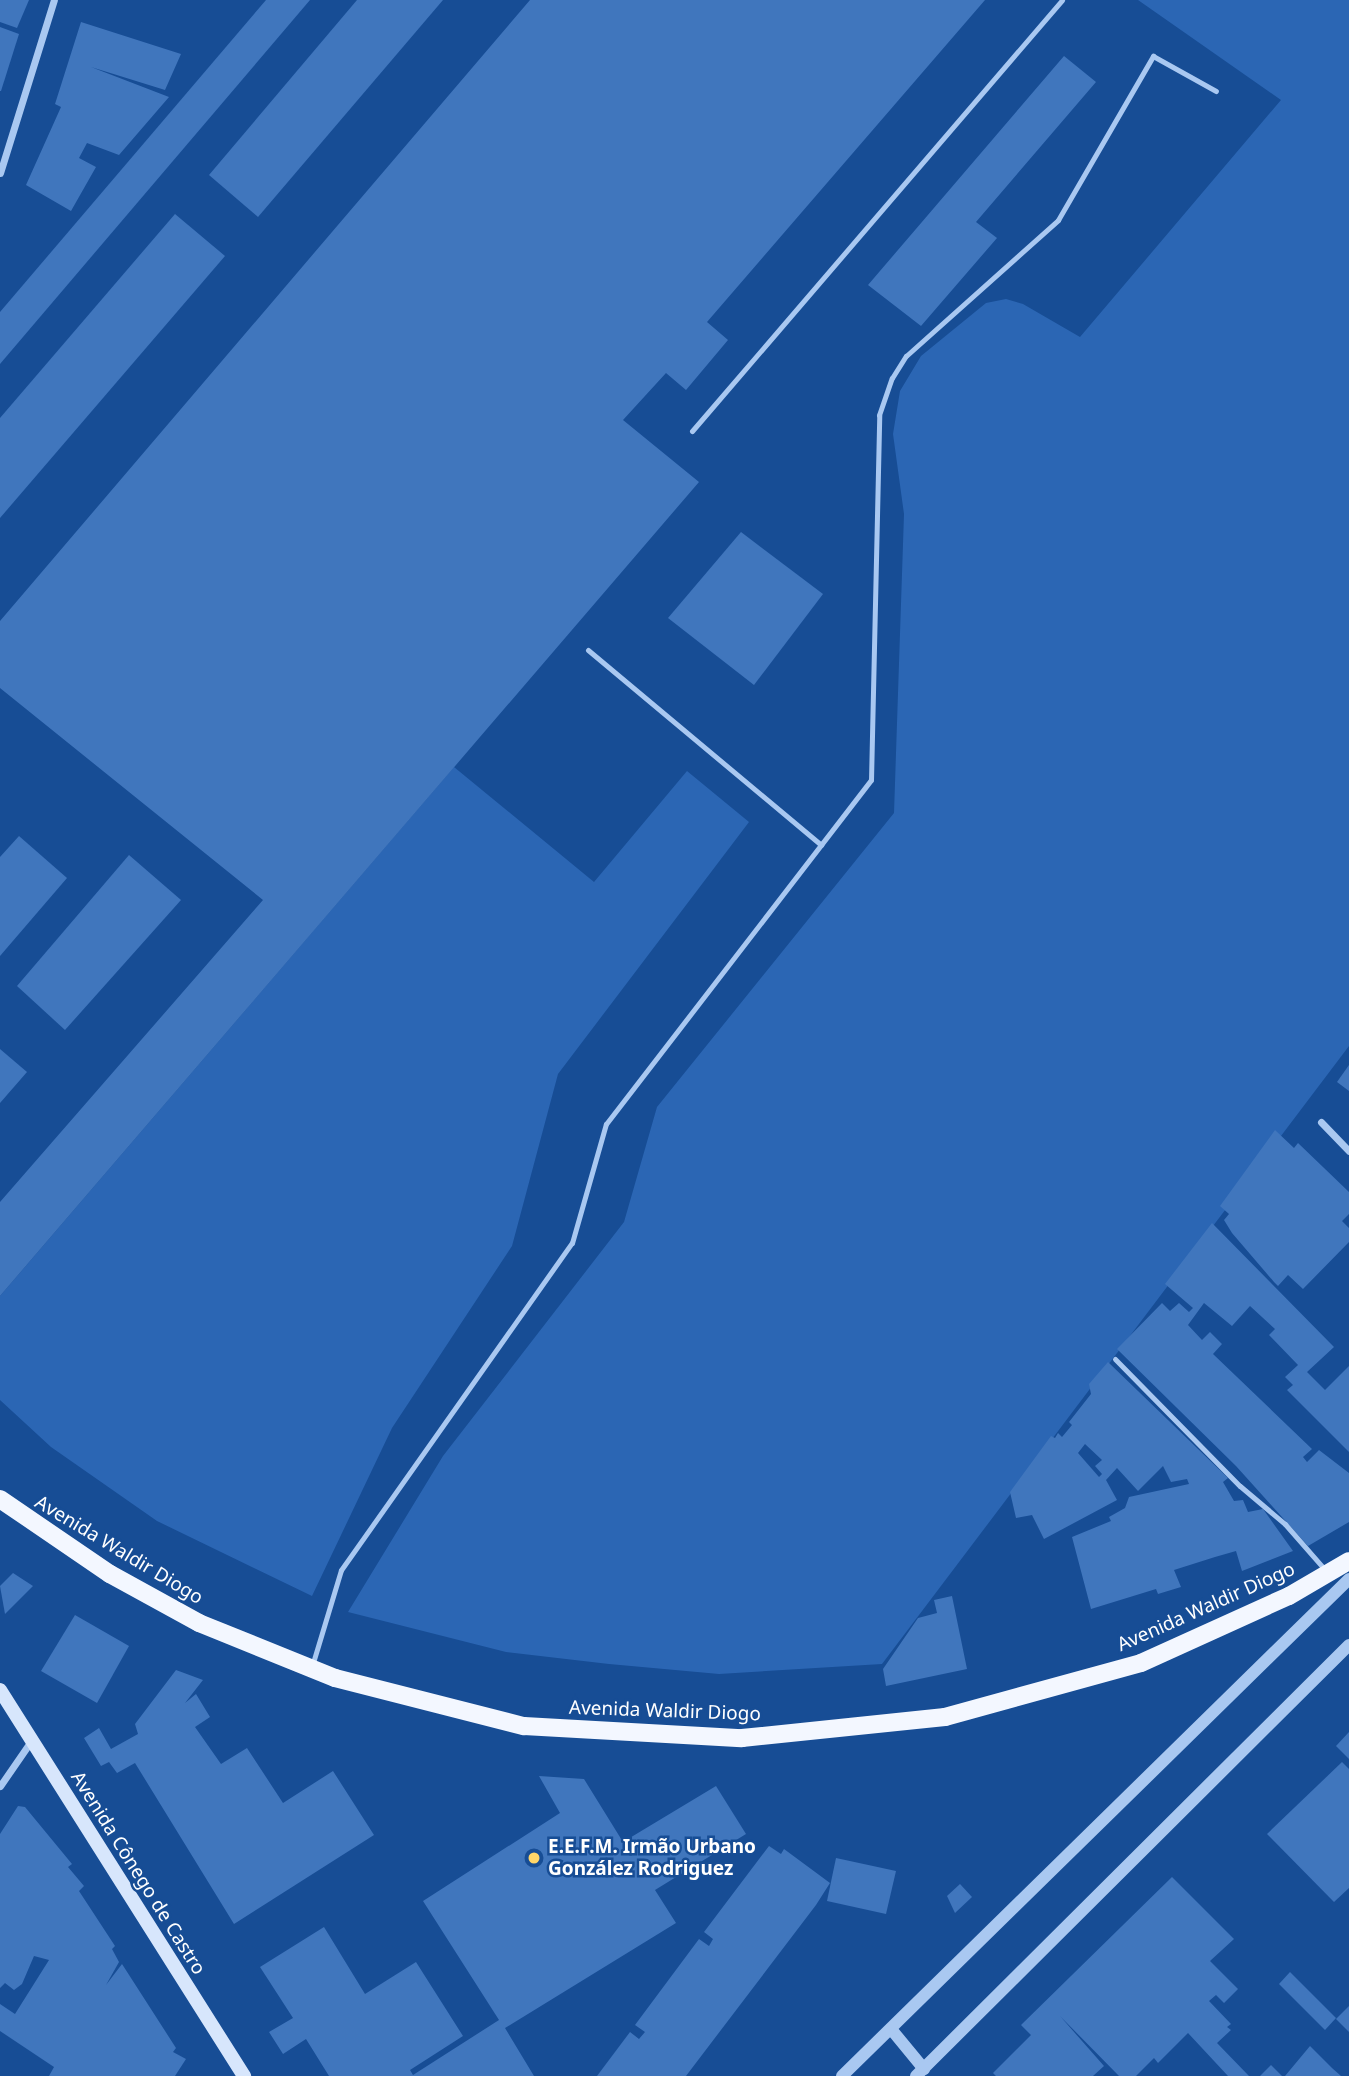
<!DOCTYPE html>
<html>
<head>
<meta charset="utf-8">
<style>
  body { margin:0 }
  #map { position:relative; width:1349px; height:2076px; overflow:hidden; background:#174d95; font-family:"Noto Sans",sans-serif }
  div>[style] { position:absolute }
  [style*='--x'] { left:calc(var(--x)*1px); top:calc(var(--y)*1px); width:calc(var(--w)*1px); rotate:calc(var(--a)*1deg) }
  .green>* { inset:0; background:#2b66b4 }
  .building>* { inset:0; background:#4076bd }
  .service>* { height:5px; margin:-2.5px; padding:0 2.5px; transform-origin:2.5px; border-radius:2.5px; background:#a9c8f1 }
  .minor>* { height:7px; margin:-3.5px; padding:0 3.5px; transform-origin:3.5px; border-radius:3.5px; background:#a9c8f1 }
  .tertiary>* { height:12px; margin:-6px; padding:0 6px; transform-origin:6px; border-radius:6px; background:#a9c8f1 }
  .secondary>* { height:14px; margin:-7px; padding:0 7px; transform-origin:7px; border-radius:7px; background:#d7e6fc }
  .primary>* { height:18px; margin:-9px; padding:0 9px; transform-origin:9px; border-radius:9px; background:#f3f7ff }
  .dots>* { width:19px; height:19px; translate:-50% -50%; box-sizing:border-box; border:4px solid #174d95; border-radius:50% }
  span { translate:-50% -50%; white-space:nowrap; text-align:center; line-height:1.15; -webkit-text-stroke:5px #174d95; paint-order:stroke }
  .street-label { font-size:19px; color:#fff }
  .poi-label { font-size:19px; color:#fff; font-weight:700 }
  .left { translate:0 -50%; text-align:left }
</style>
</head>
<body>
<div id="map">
  <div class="green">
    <i style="clip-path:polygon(1138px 0,1349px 0,1349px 1046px,882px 1664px,719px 1674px,609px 1664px,506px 1652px,348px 1612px,443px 1456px,624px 1222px,657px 1107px,894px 813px,904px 514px,893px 434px,900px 391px,921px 356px,986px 303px,1006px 299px,1023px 304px,1080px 337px,1281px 100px)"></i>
    <i style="clip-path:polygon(454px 767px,594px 882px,687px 771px,749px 822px,558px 1074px,512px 1246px,392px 1428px,312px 1596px,157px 1521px,51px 1447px,0 1400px,0 1296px)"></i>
  </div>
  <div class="building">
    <i style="clip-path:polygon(0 0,29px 0,17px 28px,0 22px)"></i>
    <i style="clip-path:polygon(266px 0,310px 0,0 364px,0 312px)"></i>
    <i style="clip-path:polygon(357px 0,443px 0,258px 217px,209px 175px)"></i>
    <i style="clip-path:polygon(530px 0,985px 0,707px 322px,728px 340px,686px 390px,666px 373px,623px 420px,699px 482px,0 1296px,0 1202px,263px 900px,0 688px,0 621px)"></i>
    <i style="clip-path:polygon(81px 22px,181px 54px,165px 90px,91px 67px,169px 97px,119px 155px,87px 143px,79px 158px,96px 167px,71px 211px,26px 185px,61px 107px,55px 104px)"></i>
    <i style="clip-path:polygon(0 27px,19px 34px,1px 91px,0 91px)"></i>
    <i style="clip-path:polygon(1064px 56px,1096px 82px,976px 222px,997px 238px,921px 326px,868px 285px)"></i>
    <i style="clip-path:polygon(175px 214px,225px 256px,0 518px,0 418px)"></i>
    <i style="clip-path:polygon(741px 532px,823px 594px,754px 685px,668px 618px)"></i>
    <i style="clip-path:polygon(19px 836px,67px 878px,0 956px,0 857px)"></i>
    <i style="clip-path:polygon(129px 855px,181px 900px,65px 1030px,17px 986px)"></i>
    <i style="clip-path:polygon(0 1049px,27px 1072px,0 1103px)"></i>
    <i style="clip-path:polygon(1349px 1065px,1349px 1091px,1337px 1082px)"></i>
    <i style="clip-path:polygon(1275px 1130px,1294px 1148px,1298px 1143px,1349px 1192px,1349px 1214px,1342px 1221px,1349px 1228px,1349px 1242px,1303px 1289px,1288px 1275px,1278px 1286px,1274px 1282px,1232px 1233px,1224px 1220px,1229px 1214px,1220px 1206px)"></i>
    <i style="clip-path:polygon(1212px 1223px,1334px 1347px,1307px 1372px,1325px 1390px,1349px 1366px,1349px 1452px,1287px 1390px,1293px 1385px,1285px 1377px,1298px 1365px,1269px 1335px,1275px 1329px,1250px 1306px,1232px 1326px,1204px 1303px,1188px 1325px,1202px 1340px,1210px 1332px,1222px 1344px,1213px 1354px,1312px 1449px,1303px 1457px,1307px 1462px,1319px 1450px,1349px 1473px,1349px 1522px,1308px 1546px,1236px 1466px,1117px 1349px,1162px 1303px,1170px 1311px,1179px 1303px,1189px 1312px,1193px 1308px,1165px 1284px)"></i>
    <i style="clip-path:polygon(evenodd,1108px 1362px,1228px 1478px,1223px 1482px,1234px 1501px,1243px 1500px,1248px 1512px,1263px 1509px,1293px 1551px,1242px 1571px,1236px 1551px,1215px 1557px,1174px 1570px,1181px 1587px,1158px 1594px,1156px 1589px,1091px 1609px,1072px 1537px,1111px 1521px,1109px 1517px,1125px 1508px,1129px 1497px,1189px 1484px,1187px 1479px,1171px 1482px,1163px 1466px,1138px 1491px,1117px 1468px,1106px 1480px,1117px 1500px,1044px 1539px,1032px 1515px,1016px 1518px,1010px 1492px,1051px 1436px,1055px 1438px,1058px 1433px,1062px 1437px,1072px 1425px,1069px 1422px,1091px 1394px,1089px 1384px,1108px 1362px,1085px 1444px,1102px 1460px,1095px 1466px,1102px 1474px,1099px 1477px,1078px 1453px,1085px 1444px)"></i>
    <i style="clip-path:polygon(13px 1573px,33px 1586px,5px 1614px,0 1586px)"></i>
    <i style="clip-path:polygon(952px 1596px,967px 1669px,886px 1686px,883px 1669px,918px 1618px,937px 1613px,934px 1600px)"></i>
    <i style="clip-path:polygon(75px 1615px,129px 1646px,97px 1703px,41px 1671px)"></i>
    <i style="clip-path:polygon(176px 1670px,203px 1680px,185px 1703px,196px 1694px,210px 1717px,195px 1727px,221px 1764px,247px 1748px,283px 1803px,333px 1771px,374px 1835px,234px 1924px,135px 1763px,117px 1773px,109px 1762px,101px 1766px,84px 1738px,99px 1728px,111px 1749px,138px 1734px,135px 1724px)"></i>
    <i style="clip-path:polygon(1349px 1732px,1349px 1759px,1336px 1746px)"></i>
    <i style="clip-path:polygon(1342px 1762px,1349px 1769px,1349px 1888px,1334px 1902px,1267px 1834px)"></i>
    <i style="clip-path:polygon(539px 1776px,584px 1779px,623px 1842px,716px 1786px,746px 1834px,655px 1890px,676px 1923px,505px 2028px,534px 2076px,329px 2076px,306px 2039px,283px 2054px,269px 2032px,293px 2018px,260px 1967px,324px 1927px,365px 1994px,416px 1962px,463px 2036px,410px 2070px,413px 2075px,499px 2020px,423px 1901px,560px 1813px)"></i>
    <i style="clip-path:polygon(18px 1806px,25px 1807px,72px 1864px,68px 1867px,84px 1886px,79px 1891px,115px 1946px,112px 1949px,119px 1962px,106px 1985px,122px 1964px,176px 2048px,173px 2052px,186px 2059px,175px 2076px,49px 2076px,54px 2067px,0 2031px,0 2004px,15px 2014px,49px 1960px,34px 1956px,22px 1984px,14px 1990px,5px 1983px,0 1988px,0 1834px)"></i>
    <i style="clip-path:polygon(769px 1846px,781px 1854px,784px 1849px,830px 1883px,816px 1905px,686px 2076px,597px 2076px,630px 2032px,639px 2039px,645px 2032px,635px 2025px,699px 1939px,709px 1946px,713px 1939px,704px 1932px)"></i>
    <i style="clip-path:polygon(836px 1858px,896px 1871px,886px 1914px,827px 1901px)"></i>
    <i style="clip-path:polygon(1172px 1877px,1234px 1939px,1210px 1961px,1238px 1989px,1224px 2003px,1216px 1995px,1209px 2001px,1231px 2024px,1227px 2027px,1231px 2030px,1217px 2043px,1249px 2076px,1228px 2076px,1188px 2033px,1158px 2063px,1154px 2058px,1136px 2076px,1119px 2076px,1060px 2016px,1104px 2066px,1093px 2076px,996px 2076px,993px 2073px,1031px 2035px,1021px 2025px)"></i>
    <i style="clip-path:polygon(960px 1884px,972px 1897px,955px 1913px,947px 1896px)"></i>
    <i style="clip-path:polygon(1290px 1972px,1336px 2018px,1325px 2030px,1279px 1984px)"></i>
    <i style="clip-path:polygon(1349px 2006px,1349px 2032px,1336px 2019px)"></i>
    <i style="clip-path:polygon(1310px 2046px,1332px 2068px,1341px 2076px,1285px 2076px)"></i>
    <i style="clip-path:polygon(1271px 2065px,1282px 2076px,1260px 2076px)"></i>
  </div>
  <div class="service">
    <i style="--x:692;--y:431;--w:568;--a:-49.35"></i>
    <i style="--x:588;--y:650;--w:304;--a:39.9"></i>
    <i style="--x:1115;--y:1359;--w:178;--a:45.5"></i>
    <i style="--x:1240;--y:1486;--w:59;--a:40.2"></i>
    <i style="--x:1285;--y:1524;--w:62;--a:48.9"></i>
    <i style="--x:312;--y:1666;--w:100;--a:-73.2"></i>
    <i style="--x:341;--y:1570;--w:400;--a:-54.8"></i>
    <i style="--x:572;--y:1243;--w:124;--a:-74.1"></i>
    <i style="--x:606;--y:1124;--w:434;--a:-52.4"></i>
    <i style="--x:871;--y:780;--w:365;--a:-88.7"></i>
    <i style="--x:879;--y:415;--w:39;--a:-71"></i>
    <i style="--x:892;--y:378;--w:26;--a:-58"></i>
    <i style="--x:906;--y:356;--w:204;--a:-41.8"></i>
    <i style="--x:1058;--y:220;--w:190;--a:-59.9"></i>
    <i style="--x:1153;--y:56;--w:72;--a:29.1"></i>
  </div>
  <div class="minor">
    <i style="--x:0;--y:173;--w:181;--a:-72.7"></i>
    <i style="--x:1321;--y:1122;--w:40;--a:46"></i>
    <i style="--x:0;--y:1786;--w:55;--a:-55.4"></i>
  </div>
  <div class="tertiary">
    <i style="--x:891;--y:2029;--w:52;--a:50.5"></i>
    <i style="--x:842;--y:2076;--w:710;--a:-44.43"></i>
    <i style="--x:916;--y:2076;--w:611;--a:-44.87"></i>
  </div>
  <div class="secondary">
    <i style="--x:0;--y:1690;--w:457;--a:57.7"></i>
  </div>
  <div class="primary">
    <i style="--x:0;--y:1499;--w:133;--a:34.3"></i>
    <i style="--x:110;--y:1574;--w:102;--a:28.8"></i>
    <i style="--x:199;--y:1623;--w:147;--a:22"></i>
    <i style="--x:335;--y:1678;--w:195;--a:14.3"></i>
    <i style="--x:524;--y:1726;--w:218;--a:3.2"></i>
    <i style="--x:742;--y:1738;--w:204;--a:-5.9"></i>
    <i style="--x:945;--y:1717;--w:203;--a:-15.4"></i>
    <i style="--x:1141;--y:1663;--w:162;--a:-24.4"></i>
    <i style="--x:1289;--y:1596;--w:69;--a:-30.3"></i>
  </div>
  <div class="dots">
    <i style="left:534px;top:1858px;background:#ffd669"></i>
  </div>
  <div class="street-label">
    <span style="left:119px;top:1550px;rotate:31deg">Avenida Waldir Diogo</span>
    <span style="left:1206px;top:1607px;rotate:-24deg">Avenida Waldir Diogo</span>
    <span style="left:665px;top:1711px;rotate:2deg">Avenida Waldir Diogo</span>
    <span style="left:138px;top:1873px;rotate:58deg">Avenida Cônego de Castro</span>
  </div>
  <div class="poi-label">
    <span class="left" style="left:548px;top:1858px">E.E.F.M. Irmão Urbano<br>González Rodriguez</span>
  </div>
</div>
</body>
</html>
